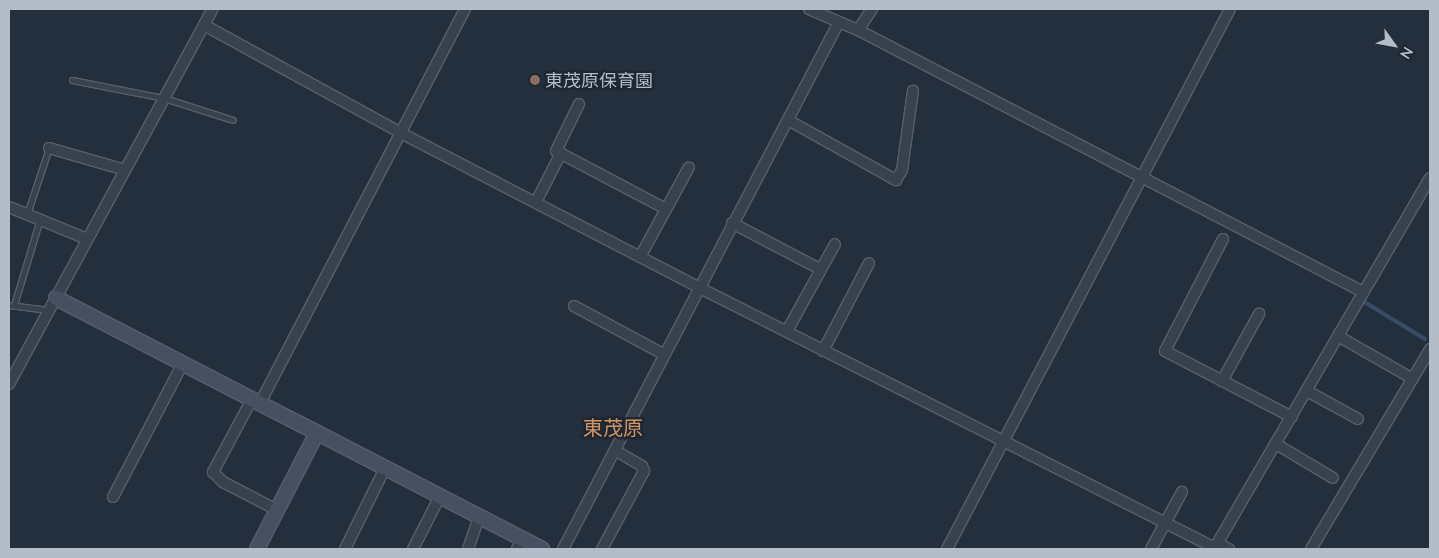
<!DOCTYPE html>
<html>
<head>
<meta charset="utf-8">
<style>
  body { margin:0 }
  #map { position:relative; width:1439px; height:558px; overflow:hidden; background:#242f3e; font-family:Lato,"Noto Sans JP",sans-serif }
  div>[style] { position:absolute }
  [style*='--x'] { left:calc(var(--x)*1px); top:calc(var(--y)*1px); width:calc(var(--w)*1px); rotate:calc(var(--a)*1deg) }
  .stream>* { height:4px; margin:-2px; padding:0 2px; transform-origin:2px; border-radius:2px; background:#394c67 }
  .roads { filter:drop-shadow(1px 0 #565f6c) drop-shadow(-1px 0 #565f6c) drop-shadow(0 1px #565f6c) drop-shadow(0 -1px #565f6c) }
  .lane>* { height:5px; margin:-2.5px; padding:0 2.5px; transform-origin:2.5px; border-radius:2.5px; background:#38414e }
  .street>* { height:10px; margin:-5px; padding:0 5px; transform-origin:5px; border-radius:5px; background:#38414e }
  .secondary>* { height:14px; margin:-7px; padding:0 7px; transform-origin:7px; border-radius:7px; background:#465061 }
  .dots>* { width:14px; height:14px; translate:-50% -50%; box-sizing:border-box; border:2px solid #1d2633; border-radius:50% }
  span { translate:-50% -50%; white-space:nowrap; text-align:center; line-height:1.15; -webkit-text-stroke:5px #1d2633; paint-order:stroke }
  .poi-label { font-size:18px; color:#b4bcc9 }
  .left { translate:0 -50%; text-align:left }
  .quarter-label { font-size:20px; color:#d59563 }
  .frame { position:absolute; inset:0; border:10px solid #b4bcc9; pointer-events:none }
  .north { position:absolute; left:1369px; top:20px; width:50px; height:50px; -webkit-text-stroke:4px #1d2633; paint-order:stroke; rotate:122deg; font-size:14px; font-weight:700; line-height:20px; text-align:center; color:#b4bcc9 }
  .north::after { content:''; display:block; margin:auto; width:18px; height:22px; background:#b4bcc9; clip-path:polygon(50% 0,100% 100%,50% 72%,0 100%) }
</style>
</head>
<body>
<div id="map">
  <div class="stream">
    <i style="--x:1366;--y:303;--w:69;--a:31.4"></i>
  </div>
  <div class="roads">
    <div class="lane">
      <i style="--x:72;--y:80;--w:94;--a:11.1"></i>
      <i style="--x:164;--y:98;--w:72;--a:17.7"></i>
      <i style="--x:27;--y:214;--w:70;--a:-71.6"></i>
      <i style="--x:9;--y:305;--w:40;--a:7.1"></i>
      <i style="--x:14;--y:305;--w:87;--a:-73.2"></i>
    </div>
    <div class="street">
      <i style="--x:809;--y:9;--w:53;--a:23.2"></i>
      <i style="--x:858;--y:30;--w:569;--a:27.42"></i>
      <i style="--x:204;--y:25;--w:225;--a:28.7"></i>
      <i style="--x:401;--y:133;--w:335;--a:27.4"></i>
      <i style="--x:698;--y:287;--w:579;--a:26.79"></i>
      <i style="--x:858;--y:30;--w:25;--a:-56"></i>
      <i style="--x:579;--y:104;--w:52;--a:116.1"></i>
      <i style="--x:556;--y:151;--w:124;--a:27.8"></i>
      <i style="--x:788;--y:120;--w:124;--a:29.1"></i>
      <i style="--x:896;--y:180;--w:12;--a:-59"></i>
      <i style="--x:902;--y:170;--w:80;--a:-82.1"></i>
      <i style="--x:49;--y:148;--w:79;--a:16.1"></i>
      <i style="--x:536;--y:202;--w:55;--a:-63"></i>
      <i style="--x:9;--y:207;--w:84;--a:22.3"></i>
      <i style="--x:732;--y:223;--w:99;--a:27.6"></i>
      <i style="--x:1223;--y:239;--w:126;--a:117.4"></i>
      <i style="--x:1165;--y:351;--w:143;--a:27.5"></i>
      <i style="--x:640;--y:257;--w:102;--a:-61.4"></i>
      <i style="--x:574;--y:306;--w:101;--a:28.3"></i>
      <i style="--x:787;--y:331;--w:99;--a:-61.1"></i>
      <i style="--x:1338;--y:336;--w:86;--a:29.8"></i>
      <i style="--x:823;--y:351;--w:99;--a:-62.4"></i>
      <i style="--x:1222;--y:381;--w:77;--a:-61.1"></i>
      <i style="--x:9;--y:384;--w:427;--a:-61.5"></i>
      <i style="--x:1307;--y:391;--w:58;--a:28.8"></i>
      <i style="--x:252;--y:399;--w:83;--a:118.1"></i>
      <i style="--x:213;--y:472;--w:14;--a:45"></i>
      <i style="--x:223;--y:482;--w:61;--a:27.4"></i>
      <i style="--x:260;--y:403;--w:444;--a:-62.5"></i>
      <i style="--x:1276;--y:444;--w:66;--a:30.8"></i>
      <i style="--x:113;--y:497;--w:151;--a:-62.4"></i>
      <i style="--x:1218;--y:543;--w:13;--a:29"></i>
      <i style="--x:345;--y:549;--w:90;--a:-63.7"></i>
      <i style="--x:413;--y:549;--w:59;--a:-63"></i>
      <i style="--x:468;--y:549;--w:34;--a:-71"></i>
      <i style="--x:517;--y:549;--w:12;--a:-59"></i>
      <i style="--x:563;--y:549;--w:595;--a:-62.36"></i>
      <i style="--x:602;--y:549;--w:89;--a:-61.7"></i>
      <i style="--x:644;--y:471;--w:5;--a:-112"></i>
      <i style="--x:642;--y:466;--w:30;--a:-150"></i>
      <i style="--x:947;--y:549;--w:610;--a:-62.34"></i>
      <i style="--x:1151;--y:549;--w:65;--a:-61.5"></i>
      <i style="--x:1214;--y:549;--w:429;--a:-59.8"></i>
      <i style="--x:1311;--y:549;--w:233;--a:-59.2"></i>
    </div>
    <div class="secondary">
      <i style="--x:56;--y:298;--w:547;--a:27.31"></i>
      <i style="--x:257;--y:549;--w:131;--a:-62.7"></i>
    </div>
  </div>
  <div class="dots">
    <i style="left:535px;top:80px;background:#8d6e63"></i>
  </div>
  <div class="poi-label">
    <span class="left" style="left:545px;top:80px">東茂原保育園</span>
  </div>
  <div class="quarter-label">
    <span style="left:613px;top:427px">東茂原</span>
  </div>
  <div class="frame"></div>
  <div class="north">N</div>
</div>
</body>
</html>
